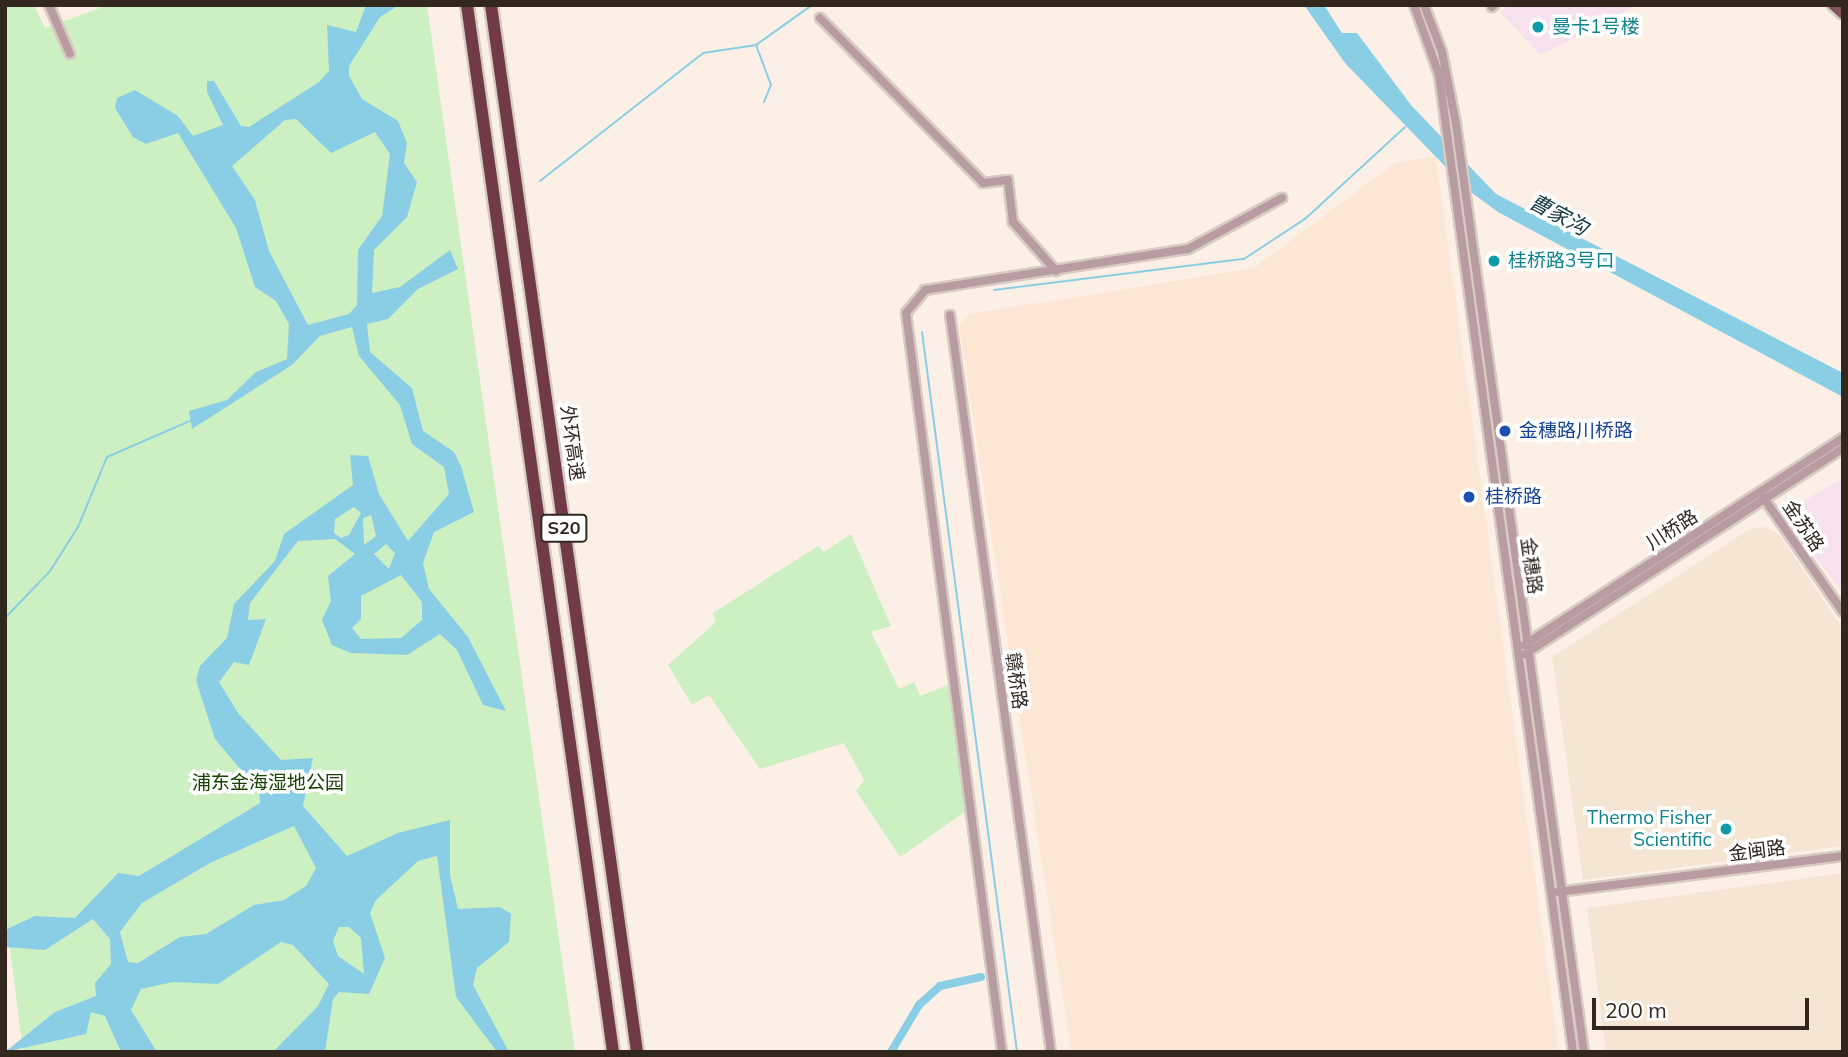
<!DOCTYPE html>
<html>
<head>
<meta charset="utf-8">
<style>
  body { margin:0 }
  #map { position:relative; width:1848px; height:1057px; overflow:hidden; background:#fcf0e6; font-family:Mulish,"Noto Sans SC",sans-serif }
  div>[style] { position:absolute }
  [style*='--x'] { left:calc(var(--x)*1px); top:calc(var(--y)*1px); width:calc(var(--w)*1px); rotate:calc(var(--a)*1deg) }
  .commercial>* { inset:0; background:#f8e1ee }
  .industrial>* { inset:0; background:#f5e6d3 }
  .built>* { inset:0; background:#fce7d4 }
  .green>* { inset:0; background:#cdf0c2 }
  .water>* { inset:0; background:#89cee5 }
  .stream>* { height:2px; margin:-1px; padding:0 1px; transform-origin:1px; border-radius:1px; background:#89cee5 }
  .canal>* { height:8px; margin:-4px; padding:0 4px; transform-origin:4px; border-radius:4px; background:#89cee5 }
  .roads { filter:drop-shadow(2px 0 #d7ccc2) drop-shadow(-2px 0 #d7ccc2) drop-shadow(0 2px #d7ccc2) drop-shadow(0 -2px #d7ccc2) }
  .minor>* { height:8px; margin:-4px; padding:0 4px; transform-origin:4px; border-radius:4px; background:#b89ca1 }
  .major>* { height:10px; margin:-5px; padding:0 5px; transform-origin:5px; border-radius:5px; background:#84545e }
  .highway>* { height:12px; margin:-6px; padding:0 6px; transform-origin:6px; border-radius:6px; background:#703b47 }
  .dots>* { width:19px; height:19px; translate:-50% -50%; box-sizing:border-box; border:4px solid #fff; border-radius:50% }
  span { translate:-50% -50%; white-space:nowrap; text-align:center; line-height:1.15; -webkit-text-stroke:7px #fff; paint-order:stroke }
  .shield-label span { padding:2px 5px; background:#fff; border:2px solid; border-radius:5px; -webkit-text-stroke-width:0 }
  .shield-label { font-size:18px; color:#31271d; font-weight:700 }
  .culture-label { font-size:19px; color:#0d838f }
  .left { translate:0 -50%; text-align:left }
  .right { translate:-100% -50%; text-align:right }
  .transit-label { font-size:19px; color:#164399 }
  .street-label { font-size:19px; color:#31271d }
  .park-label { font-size:19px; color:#164400 }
  .water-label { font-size:21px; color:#163842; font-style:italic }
  .frame { position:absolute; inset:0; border:7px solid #31271d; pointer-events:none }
  .scale { position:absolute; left:1592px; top:998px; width:217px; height:32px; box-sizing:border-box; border:4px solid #31271d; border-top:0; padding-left:9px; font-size:21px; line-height:24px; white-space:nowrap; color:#31271d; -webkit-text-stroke:5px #fff; paint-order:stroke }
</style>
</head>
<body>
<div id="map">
  <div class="commercial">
    <i style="clip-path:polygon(1507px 5px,1639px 5px,1540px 55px,1500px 12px)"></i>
    <i style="clip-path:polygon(1843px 478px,1843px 593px,1813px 554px,1803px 501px)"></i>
  </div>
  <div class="industrial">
    <i style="clip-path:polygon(1765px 527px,1779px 534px,1843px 629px,1843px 846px,1583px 880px,1552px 657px,1750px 529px)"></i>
    <i style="clip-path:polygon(1843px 873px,1843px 1052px,1606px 1052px,1587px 908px)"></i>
  </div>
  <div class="built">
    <i style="clip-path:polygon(1436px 156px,1559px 1052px,1071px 1052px,959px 327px,969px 314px,1254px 268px,1396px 162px)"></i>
  </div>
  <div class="green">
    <i style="clip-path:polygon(5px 5px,34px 5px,45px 28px,108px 5px,427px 5px,575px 1052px,23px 1052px,5px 909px)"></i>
    <i style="clip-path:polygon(851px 534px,891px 626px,871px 632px,899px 689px,914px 682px,920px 696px,948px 685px,965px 812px,900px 857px,856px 791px,864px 780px,844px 743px,760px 769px,709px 695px,692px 705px,668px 665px,716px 622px,713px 613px,818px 546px,824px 552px)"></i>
  </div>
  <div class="water">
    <i style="clip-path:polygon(evenodd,366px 5px,399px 5px,380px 17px,349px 66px,349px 76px,362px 99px,398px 121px,407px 143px,404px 163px,417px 182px,407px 217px,374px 250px,372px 293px,400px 287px,450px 250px,458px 269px,418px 289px,388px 319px,367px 324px,370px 352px,412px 388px,423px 431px,454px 452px,461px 466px,474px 512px,434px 532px,423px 563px,429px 589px,468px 637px,506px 711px,483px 705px,457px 650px,440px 634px,407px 655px,351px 653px,332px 645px,322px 620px,331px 601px,328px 576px,355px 554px,335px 539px,298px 541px,250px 603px,248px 620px,266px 619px,249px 665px,234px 662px,219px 682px,238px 713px,281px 760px,313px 758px,303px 806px,347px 856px,398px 833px,450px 820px,450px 875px,458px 909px,500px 907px,511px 914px,509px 942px,477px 968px,473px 985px,509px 1052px,497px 1052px,456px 997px,437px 856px,418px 861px,376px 900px,370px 913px,385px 958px,369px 994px,339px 992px,333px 999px,325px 1052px,273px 1052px,318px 1006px,329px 984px,293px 945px,281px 942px,218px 984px,173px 982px,141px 989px,131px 1010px,157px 1052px,121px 1052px,105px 1016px,91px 1012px,86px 1034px,5px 1052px,55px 1012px,96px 996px,95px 983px,111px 964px,110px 939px,93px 919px,45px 950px,5px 947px,5px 930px,35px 916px,75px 918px,118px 873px,139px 876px,260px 803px,259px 791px,215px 739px,196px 680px,200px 666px,227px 638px,234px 604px,275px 561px,284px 534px,353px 485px,350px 455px,368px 456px,379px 494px,408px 541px,449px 494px,444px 467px,412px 444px,400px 405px,359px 356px,352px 327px,320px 336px,292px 365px,192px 429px,189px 411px,227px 400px,256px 372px,287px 359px,289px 324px,276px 301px,255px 287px,236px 228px,178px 133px,146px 144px,133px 137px,115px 108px,117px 98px,135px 90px,178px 116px,193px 136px,223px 125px,207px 92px,207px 81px,214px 81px,241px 126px,249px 127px,319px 82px,329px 71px,327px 25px,356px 32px,366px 5px,296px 119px,331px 153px,375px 132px,390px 154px,382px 216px,358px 250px,357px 305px,349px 314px,308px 325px,269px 251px,255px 200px,232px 166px,285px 120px,296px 119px,366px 5px,354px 507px,361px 513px,349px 535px,341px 538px,334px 533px,335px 519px,354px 507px,366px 5px,371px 515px,376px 536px,364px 545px,363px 518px,371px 515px,366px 5px,386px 544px,395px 553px,389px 569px,374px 554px,386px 544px,366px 5px,401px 575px,422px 602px,422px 620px,401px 638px,361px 639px,352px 628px,361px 619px,361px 596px,401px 575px,366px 5px,294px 826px,316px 868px,306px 886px,284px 900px,254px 905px,206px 934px,180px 937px,138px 963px,128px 962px,120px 932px,142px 903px,210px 863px,294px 826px,366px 5px,339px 927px,349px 927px,361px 938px,364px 974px,338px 956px,333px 941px,339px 927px)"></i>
    <i style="clip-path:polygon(1304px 5px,1324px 5px,1342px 33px,1357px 33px,1411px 105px,1496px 194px,1843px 373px,1843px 397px,1498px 212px,1468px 190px,1345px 63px)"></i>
  </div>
  <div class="stream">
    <i style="--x:764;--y:102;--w:18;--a:-68"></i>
    <i style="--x:771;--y:85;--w:43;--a:-110.6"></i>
    <i style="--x:756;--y:45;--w:69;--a:-35.5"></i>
    <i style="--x:540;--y:181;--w:207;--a:-38.1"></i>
    <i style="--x:703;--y:53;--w:54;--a:-8.6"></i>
    <i style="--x:994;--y:290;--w:252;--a:-7.1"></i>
    <i style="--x:1244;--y:259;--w:73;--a:-33.3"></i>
    <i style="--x:1305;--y:219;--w:136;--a:-42.6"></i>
    <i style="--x:922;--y:332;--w:726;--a:82.48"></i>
    <i style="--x:5;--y:618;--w:65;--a:-46.2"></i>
    <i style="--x:50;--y:571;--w:52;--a:-57.5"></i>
    <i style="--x:78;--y:527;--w:76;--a:-67.5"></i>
    <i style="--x:107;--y:457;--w:93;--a:-23.5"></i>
  </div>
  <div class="canal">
    <i style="--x:891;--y:1052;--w:55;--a:-59.2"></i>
    <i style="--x:919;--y:1005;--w:28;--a:-42"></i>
    <i style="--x:940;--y:986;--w:42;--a:-12.4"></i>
  </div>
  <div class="roads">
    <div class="minor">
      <i style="--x:49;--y:5;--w:53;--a:66.8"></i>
      <i style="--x:1414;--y:5;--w:74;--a:70.3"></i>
      <i style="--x:1439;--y:75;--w:986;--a:82.19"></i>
      <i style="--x:1424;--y:5;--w:50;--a:69"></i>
      <i style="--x:1442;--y:52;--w:73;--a:79"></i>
      <i style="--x:1456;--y:124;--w:937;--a:82.15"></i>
      <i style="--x:1492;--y:7;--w:3;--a:-45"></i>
      <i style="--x:820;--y:18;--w:232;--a:45.3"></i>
      <i style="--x:983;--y:183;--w:25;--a:-7"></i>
      <i style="--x:1008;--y:180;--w:42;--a:83.2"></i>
      <i style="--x:1013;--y:222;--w:65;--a:48.7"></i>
      <i style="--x:950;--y:315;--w:744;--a:82.2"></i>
      <i style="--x:1763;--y:497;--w:140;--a:55.2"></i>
      <i style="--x:1524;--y:645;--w:380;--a:-33"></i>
      <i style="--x:1525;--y:654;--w:379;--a:-32.9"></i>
      <i style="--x:1558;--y:892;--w:287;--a:-7.2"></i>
      <i style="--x:1002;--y:1052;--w:745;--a:-97.4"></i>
      <i style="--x:906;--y:313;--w:30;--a:-50"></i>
      <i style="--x:925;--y:290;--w:266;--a:-8.9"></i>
      <i style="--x:1188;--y:249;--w:107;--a:-28.5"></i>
    </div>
    <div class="major">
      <i style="--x:1833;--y:5;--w:13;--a:42"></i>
    </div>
    <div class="highway">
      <i style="--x:467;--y:5;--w:1057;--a:82.06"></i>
      <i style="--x:491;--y:5;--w:1057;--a:82.06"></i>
    </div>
  </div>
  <div class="dots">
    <i style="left:1538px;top:27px;background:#0f9aa8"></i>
    <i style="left:1494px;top:261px;background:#0f9aa8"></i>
    <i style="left:1505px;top:431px;background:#1a4fb4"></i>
    <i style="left:1469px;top:497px;background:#1a4fb4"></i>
    <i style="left:1726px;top:829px;background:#0f9aa8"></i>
  </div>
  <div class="shield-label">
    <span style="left:564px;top:528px">S20</span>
  </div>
  <div class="culture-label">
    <span class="left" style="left:1552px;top:27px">曼卡1号楼</span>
    <span class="left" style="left:1508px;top:261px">桂桥路3号口</span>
    <span class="right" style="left:1712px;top:829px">Thermo Fisher<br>Scientific</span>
  </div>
  <div class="transit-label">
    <span class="left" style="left:1519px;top:431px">金穗路川桥路</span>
    <span class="left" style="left:1485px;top:497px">桂桥路</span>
  </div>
  <div class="street-label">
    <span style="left:572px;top:443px;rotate:82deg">外环高速</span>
    <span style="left:1803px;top:526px;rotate:56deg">金苏路</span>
    <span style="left:1672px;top:530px;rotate:-33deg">川桥路</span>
    <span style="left:1531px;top:566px;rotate:82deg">金穗路</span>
    <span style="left:1016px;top:681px;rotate:82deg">赣桥路</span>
    <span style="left:1757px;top:851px;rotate:-7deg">金闽路</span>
  </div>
  <div class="park-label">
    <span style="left:268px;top:783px">浦东金海湿地公园</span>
  </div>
  <div class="water-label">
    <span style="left:1559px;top:214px;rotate:28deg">曹家沟</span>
  </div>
  <div class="frame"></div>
  <div class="scale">200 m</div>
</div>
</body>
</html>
